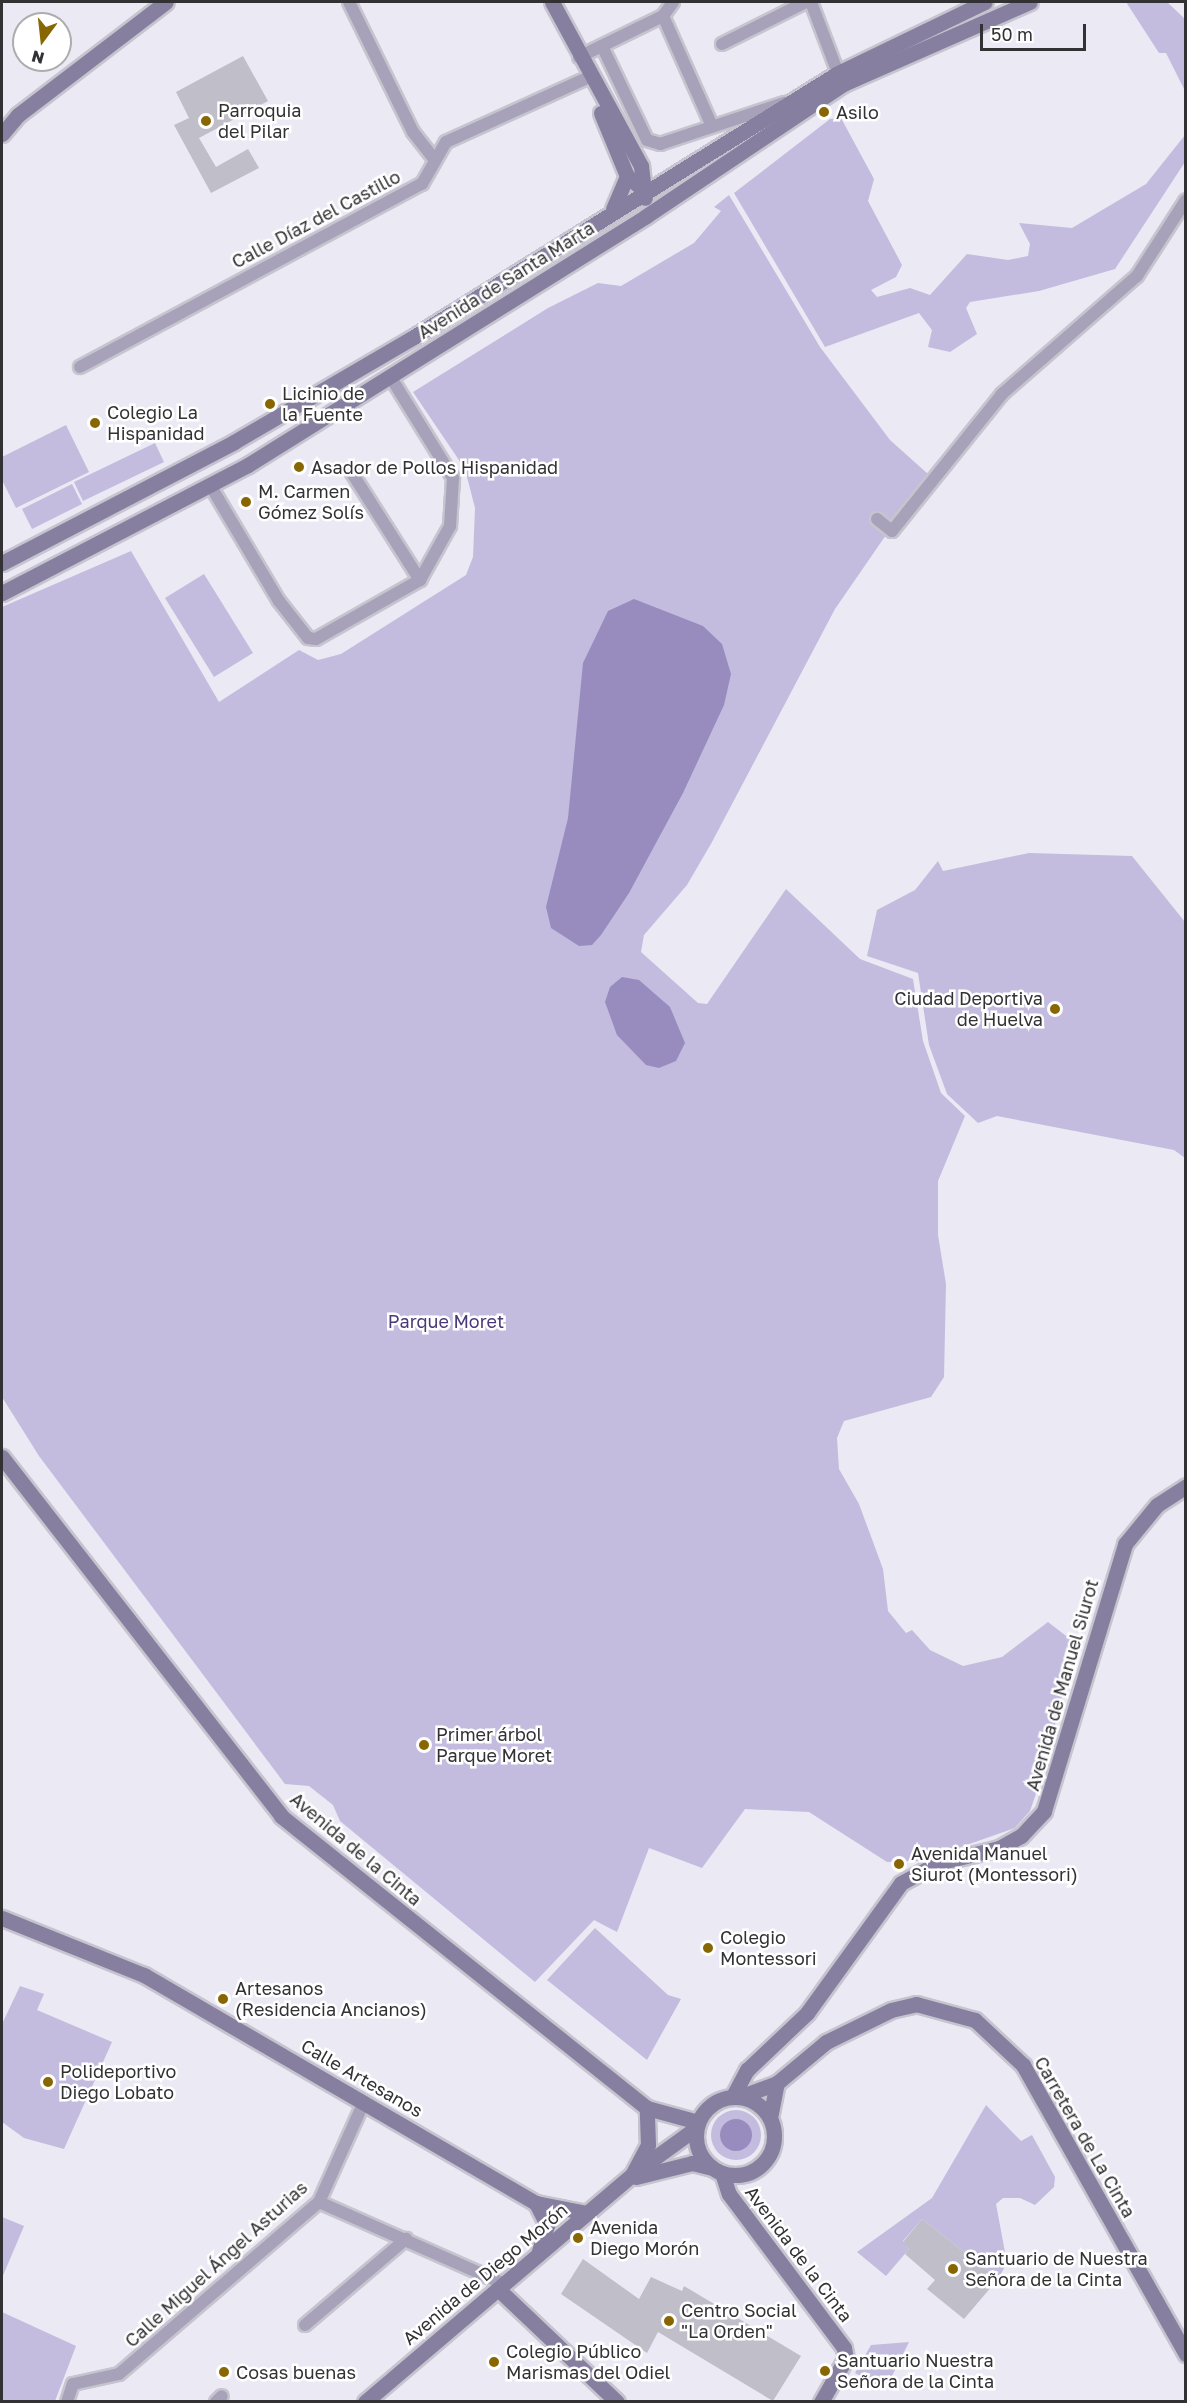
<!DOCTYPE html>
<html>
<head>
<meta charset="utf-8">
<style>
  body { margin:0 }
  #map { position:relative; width:1187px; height:2403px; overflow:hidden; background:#ebe9f4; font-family:"Golos Text",sans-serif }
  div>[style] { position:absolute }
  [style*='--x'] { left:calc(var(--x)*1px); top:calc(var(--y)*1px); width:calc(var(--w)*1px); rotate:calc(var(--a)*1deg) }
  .green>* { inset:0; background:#c3bcde }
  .round { border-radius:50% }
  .water>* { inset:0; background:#988cbf }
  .building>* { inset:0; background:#c0bec8 }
  .roads { filter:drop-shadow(2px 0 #c6c4ce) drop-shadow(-2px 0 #c6c4ce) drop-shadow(0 2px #c6c4ce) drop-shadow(0 -2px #c6c4ce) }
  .street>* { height:12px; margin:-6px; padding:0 6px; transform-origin:6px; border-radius:6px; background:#a7a2b9 }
  .secondary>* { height:15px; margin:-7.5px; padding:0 7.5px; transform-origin:7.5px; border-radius:7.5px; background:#867fa0 }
  .secondary>.ring { margin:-7.5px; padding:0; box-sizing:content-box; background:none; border:15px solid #867fa0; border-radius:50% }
  .dots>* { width:16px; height:16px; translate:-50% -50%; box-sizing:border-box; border:3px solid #fff; border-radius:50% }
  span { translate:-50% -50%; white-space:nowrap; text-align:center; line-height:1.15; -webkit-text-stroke:5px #fff; paint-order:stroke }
  .poi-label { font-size:18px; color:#323235 }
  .left { translate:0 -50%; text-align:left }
  .right { translate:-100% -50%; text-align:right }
  .street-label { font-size:18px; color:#323235 }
  .park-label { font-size:18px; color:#4b3878 }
  .frame { position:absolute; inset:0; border:3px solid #323235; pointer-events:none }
  .north { position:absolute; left:12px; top:12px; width:60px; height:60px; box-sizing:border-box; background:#fff; border:2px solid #adadae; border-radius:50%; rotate:195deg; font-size:16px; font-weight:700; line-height:24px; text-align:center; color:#323235 }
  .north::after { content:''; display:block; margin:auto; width:21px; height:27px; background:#886602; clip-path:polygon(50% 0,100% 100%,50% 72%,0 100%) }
  .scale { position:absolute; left:980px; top:24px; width:106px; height:27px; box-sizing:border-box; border:3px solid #323235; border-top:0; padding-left:8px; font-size:18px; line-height:21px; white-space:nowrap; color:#323235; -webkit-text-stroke:4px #fff; paint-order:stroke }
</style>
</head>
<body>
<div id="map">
  <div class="green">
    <i style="clip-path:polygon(1126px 2px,1167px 2px,1185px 19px,1185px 91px,1166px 53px,1159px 53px)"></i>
    <i style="clip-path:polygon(841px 118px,874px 179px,868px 201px,902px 265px,896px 277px,871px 290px,877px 297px,910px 288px,930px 295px,967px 254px,1008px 260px,1028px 256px,1030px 244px,1019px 223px,1072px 228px,1146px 184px,1185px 135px,1185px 162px,1115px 269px,1039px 291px,970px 302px,966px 308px,977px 334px,950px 352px,928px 347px,932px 330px,919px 313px,825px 347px,734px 193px,830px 119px)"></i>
    <i style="clip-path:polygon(729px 195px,820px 347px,890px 440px,928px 474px,835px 609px,712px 842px,687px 885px,644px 935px,641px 952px,698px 1003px,707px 1004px,786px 889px,860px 959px,913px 979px,923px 1041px,941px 1093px,965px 1116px,938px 1181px,938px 1235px,946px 1284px,944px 1377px,931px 1397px,844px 1421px,837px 1438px,839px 1469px,859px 1504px,883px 1569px,888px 1611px,906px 1633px,912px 1630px,930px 1650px,963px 1666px,1002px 1657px,1048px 1622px,1074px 1642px,1046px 1765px,1030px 1811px,1015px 1828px,921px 1861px,887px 1862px,809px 1812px,745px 1809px,702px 1868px,649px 1848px,617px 1932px,594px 1920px,535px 1982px,340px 1821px,333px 1805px,309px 1786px,285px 1784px,39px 1456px,2px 1397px,2px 607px,131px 551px,219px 702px,299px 650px,318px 660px,341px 654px,466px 575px,473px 557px,475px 508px,465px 469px,413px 392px,548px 308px,598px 283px,621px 286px,694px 243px,721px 211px,714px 207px)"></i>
    <i style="clip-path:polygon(66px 425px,89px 472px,16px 508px,2px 480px,2px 457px)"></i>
    <i style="clip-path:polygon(155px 443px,164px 462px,83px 501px,74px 482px)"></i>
    <i style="clip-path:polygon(72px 484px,82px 504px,32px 529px,22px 509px)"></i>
    <i style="clip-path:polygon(204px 574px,253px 653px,214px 677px,165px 598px)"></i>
    <i style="clip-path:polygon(1029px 853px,1132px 856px,1185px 922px,1185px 1158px,1174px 1150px,997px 1116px,978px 1123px,947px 1094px,929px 1045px,918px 973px,867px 956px,877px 910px,915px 890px,938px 861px,943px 871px)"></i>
    <i style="clip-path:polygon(595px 1928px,668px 1995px,681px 1999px,647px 2060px,547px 1980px)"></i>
    <i style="clip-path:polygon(20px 1986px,44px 1994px,37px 2010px,112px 2042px,64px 2149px,24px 2138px,2px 2122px,2px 2024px)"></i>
    <i style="clip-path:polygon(986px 2105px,1021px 2141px,1032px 2135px,1055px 2177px,1054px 2187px,1035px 2205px,1020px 2198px,1003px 2198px,996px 2204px,1007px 2263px,998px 2279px,922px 2219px,903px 2241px,909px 2249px,886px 2276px,857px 2252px,932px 2198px)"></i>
    <i class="round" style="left:711px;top:2110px;width:50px;height:50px"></i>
    <i style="clip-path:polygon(2px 2217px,24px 2226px,2px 2278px)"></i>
    <i style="clip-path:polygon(2px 2312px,76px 2346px,55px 2401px,2px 2401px)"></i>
    <i style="clip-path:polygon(909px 2342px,889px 2382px,877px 2385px,855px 2373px,871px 2345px)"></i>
  </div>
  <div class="water">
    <i style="clip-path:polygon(634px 599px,703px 626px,722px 644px,731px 674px,724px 705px,683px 793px,629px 893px,601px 935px,592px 945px,579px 946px,551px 928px,546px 907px,568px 818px,583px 663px,608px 611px)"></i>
    <i style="clip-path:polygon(622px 977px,639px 980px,670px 1007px,685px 1043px,676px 1061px,659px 1068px,646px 1065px,617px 1035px,605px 1002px,610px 987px)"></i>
    <i class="round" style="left:720px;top:2119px;width:32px;height:32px"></i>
  </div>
  <div class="building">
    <i style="clip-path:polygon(243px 56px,268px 101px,199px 138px,216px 167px,248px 149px,259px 168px,211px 193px,174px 125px,189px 118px,176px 92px)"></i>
    <i style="clip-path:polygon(922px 2219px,998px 2279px,964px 2319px,927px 2289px,935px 2280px,905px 2254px,909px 2249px,903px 2242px)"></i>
    <i style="clip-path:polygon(583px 2259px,639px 2299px,651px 2277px,682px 2291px,684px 2286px,801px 2356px,773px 2401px,658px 2332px,647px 2353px,561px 2294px)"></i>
  </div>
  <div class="roads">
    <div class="street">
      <i style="--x:349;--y:2;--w:145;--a:63.8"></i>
      <i style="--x:413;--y:132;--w:33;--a:52"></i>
      <i style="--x:811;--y:2;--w:76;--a:69.2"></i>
      <i style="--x:663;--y:16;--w:118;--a:66"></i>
      <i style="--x:722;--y:44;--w:94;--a:-26.6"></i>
      <i style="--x:602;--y:46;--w:104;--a:64.4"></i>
      <i style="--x:647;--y:140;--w:14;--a:17"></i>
      <i style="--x:660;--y:144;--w:131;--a:-18.3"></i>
      <i style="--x:579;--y:57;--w:93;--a:-26"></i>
      <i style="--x:663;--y:16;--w:17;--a:-54"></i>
      <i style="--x:80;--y:367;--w:388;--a:-28.2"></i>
      <i style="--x:422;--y:184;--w:48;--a:-60.3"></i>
      <i style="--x:446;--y:142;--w:155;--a:-24.4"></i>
      <i style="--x:352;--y:473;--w:127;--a:57.6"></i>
      <i style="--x:210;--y:485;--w:135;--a:59.3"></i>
      <i style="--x:279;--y:601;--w:47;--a:51.9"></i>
      <i style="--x:308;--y:638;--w:8;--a:7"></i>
      <i style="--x:316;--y:639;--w:120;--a:-29.6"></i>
      <i style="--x:420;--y:580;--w:62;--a:-60.9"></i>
      <i style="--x:450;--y:526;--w:48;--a:-86.4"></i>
      <i style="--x:453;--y:478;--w:120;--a:-121.7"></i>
      <i style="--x:877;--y:519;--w:19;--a:39"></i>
      <i style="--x:892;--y:531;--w:176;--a:-51.2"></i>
      <i style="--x:1002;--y:394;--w:179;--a:-41.2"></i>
      <i style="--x:1137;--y:276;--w:90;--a:-57.2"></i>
      <i style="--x:319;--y:2202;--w:202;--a:23.9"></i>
      <i style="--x:305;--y:2325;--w:133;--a:-40.4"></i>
      <i style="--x:67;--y:2402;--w:19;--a:-72"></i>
      <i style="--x:73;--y:2384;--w:47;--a:-12.3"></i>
      <i style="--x:119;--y:2374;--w:264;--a:-40.7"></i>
      <i style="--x:319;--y:2202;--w:110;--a:-65.8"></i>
      <i style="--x:216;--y:2402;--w:8;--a:-45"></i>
    </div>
    <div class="secondary">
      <i style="--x:552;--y:2;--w:187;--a:61.5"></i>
      <i style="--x:641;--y:166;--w:32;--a:83"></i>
      <i style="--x:601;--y:113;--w:68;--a:67.6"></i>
      <i style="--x:627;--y:176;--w:25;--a:40"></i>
      <i style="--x:2;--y:134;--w:25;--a:-50"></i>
      <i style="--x:18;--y:115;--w:186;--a:-37.4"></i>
      <i style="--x:613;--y:209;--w:36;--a:-67"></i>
      <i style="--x:2;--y:563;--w:262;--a:-27.5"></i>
      <i style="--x:234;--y:442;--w:206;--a:-30.3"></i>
      <i style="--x:412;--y:338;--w:502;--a:-31.88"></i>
      <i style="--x:838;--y:73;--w:163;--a:-25.8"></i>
      <i style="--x:2;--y:593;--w:277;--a:-27.5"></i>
      <i style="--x:248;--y:465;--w:469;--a:-32"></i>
      <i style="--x:646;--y:216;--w:237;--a:-33.8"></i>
      <i style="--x:843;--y:84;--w:204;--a:-23.7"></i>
      <i style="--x:2;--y:1457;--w:455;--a:52.1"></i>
      <i style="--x:281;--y:1816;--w:468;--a:38.6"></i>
      <i style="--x:647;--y:2108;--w:53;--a:15.4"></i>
      <i style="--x:2;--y:1918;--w:153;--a:21.9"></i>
      <i style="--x:144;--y:1975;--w:453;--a:30.2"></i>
      <i style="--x:536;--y:2203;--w:52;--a:11.1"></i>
      <i style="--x:733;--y:2096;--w:30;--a:-62"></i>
      <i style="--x:747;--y:2070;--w:83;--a:-43.5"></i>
      <i style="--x:807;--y:2013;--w:160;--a:-54.1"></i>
      <i style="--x:901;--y:1883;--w:42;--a:-28.4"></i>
      <i style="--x:938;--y:1863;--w:63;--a:-13.8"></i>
      <i style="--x:999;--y:1848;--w:25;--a:-29"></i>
      <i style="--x:1021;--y:1836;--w:34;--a:-47"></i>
      <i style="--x:1044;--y:1811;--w:279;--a:-73.1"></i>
      <i style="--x:1125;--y:1544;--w:50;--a:-50.6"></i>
      <i style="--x:1157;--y:1505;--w:35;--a:-33"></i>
      <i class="ring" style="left:696px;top:2097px;width:63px;height:63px"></i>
      <i style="--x:739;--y:2097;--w:40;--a:-20.2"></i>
      <i style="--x:777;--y:2083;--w:64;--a:-39.9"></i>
      <i style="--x:826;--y:2042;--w:72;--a:-26.2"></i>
      <i style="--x:891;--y:2010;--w:26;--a:-13"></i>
      <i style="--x:916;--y:2004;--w:61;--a:15.2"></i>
      <i style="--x:975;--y:2020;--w:66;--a:43.2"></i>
      <i style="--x:1023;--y:2065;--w:332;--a:60.6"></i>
      <i style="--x:770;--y:2118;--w:36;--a:-79"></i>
      <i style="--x:633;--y:2173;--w:32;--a:-62"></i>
      <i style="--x:648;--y:2145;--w:37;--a:-92"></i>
      <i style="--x:722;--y:2173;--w:22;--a:72"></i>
      <i style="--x:729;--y:2194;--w:192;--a:53.2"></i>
      <i style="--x:844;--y:2348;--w:10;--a:79"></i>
      <i style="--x:846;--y:2358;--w:51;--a:119.6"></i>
      <i style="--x:636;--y:2177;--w:58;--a:-14"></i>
      <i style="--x:692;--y:2163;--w:21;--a:14"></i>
      <i style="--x:536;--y:2203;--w:25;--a:63"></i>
      <i style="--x:547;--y:2225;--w:31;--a:107"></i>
      <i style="--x:498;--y:2289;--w:164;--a:43.5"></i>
      <i style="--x:365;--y:2402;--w:358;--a:-40.4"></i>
      <i style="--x:638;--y:2170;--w:72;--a:-35.9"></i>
    </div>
  </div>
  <div class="dots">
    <i style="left:824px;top:112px;background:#886602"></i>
    <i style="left:206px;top:121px;background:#886602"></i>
    <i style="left:270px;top:404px;background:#886602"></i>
    <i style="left:95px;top:423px;background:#886602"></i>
    <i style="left:299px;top:467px;background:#886602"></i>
    <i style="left:246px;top:502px;background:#886602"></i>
    <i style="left:1055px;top:1009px;background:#886602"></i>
    <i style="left:424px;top:1745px;background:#886602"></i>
    <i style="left:899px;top:1864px;background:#886602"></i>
    <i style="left:708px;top:1948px;background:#886602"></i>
    <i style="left:223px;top:1999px;background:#886602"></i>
    <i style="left:48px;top:2082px;background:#886602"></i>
    <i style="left:578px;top:2238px;background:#886602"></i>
    <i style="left:953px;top:2269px;background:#886602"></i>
    <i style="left:669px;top:2321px;background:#886602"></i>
    <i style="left:494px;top:2362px;background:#886602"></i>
    <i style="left:825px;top:2371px;background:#886602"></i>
    <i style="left:224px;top:2372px;background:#886602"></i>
  </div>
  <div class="poi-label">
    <span class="left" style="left:218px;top:121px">Parroquia<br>del Pilar</span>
    <span class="left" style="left:836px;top:112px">Asilo</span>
    <span class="left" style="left:282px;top:404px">Licinio de<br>la Fuente</span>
    <span class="left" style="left:107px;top:423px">Colegio La<br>Hispanidad</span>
    <span class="left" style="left:311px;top:467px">Asador de Pollos Hispanidad</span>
    <span class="left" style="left:258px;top:502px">M. Carmen<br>Gómez Solís</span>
    <span class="right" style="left:1043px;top:1009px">Ciudad Deportiva<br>de Huelva</span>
    <span class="left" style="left:436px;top:1745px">Primer árbol<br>Parque Moret</span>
    <span class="left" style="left:911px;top:1864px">Avenida Manuel<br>Siurot (Montessori)</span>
    <span class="left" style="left:720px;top:1948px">Colegio<br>Montessori</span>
    <span class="left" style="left:235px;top:1999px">Artesanos<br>(Residencia Ancianos)</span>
    <span class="left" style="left:60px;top:2082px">Polideportivo<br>Diego Lobato</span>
    <span class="left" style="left:590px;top:2238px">Avenida<br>Diego Morón</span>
    <span class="left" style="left:965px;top:2269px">Santuario de Nuestra<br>Señora de la Cinta</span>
    <span class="left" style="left:681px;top:2321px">Centro Social<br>"La Orden"</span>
    <span class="left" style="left:506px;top:2362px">Colegio Público<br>Marismas del Odiel</span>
    <span class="left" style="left:837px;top:2371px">Santuario Nuestra<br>Señora de la Cinta</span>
    <span class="left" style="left:236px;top:2372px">Cosas buenas</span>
  </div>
  <div class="street-label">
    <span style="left:316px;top:219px;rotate:-28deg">Calle Díaz del Castillo</span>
    <span style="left:506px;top:280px;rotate:-32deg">Avenida de Santa Marta</span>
    <span style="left:1062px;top:1685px;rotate:-74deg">Avenida de Manuel Siurot</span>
    <span style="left:356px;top:1849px;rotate:40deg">Avenida de la Cinta</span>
    <span style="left:362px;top:2078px;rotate:30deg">Calle Artesanos</span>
    <span style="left:1085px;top:2137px;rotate:60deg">Carretera de La Cinta</span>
    <span style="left:799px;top:2254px;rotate:53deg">Avenida de la Cinta</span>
    <span style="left:216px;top:2264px;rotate:-42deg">Calle Miguel Ángel Asturias</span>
    <span style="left:485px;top:2274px;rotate:-40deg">Avenida de Diego Morón</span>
  </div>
  <div class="park-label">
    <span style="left:446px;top:1321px">Parque Moret</span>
  </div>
  <div class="frame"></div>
  <div class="north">N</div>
  <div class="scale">50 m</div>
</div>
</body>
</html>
